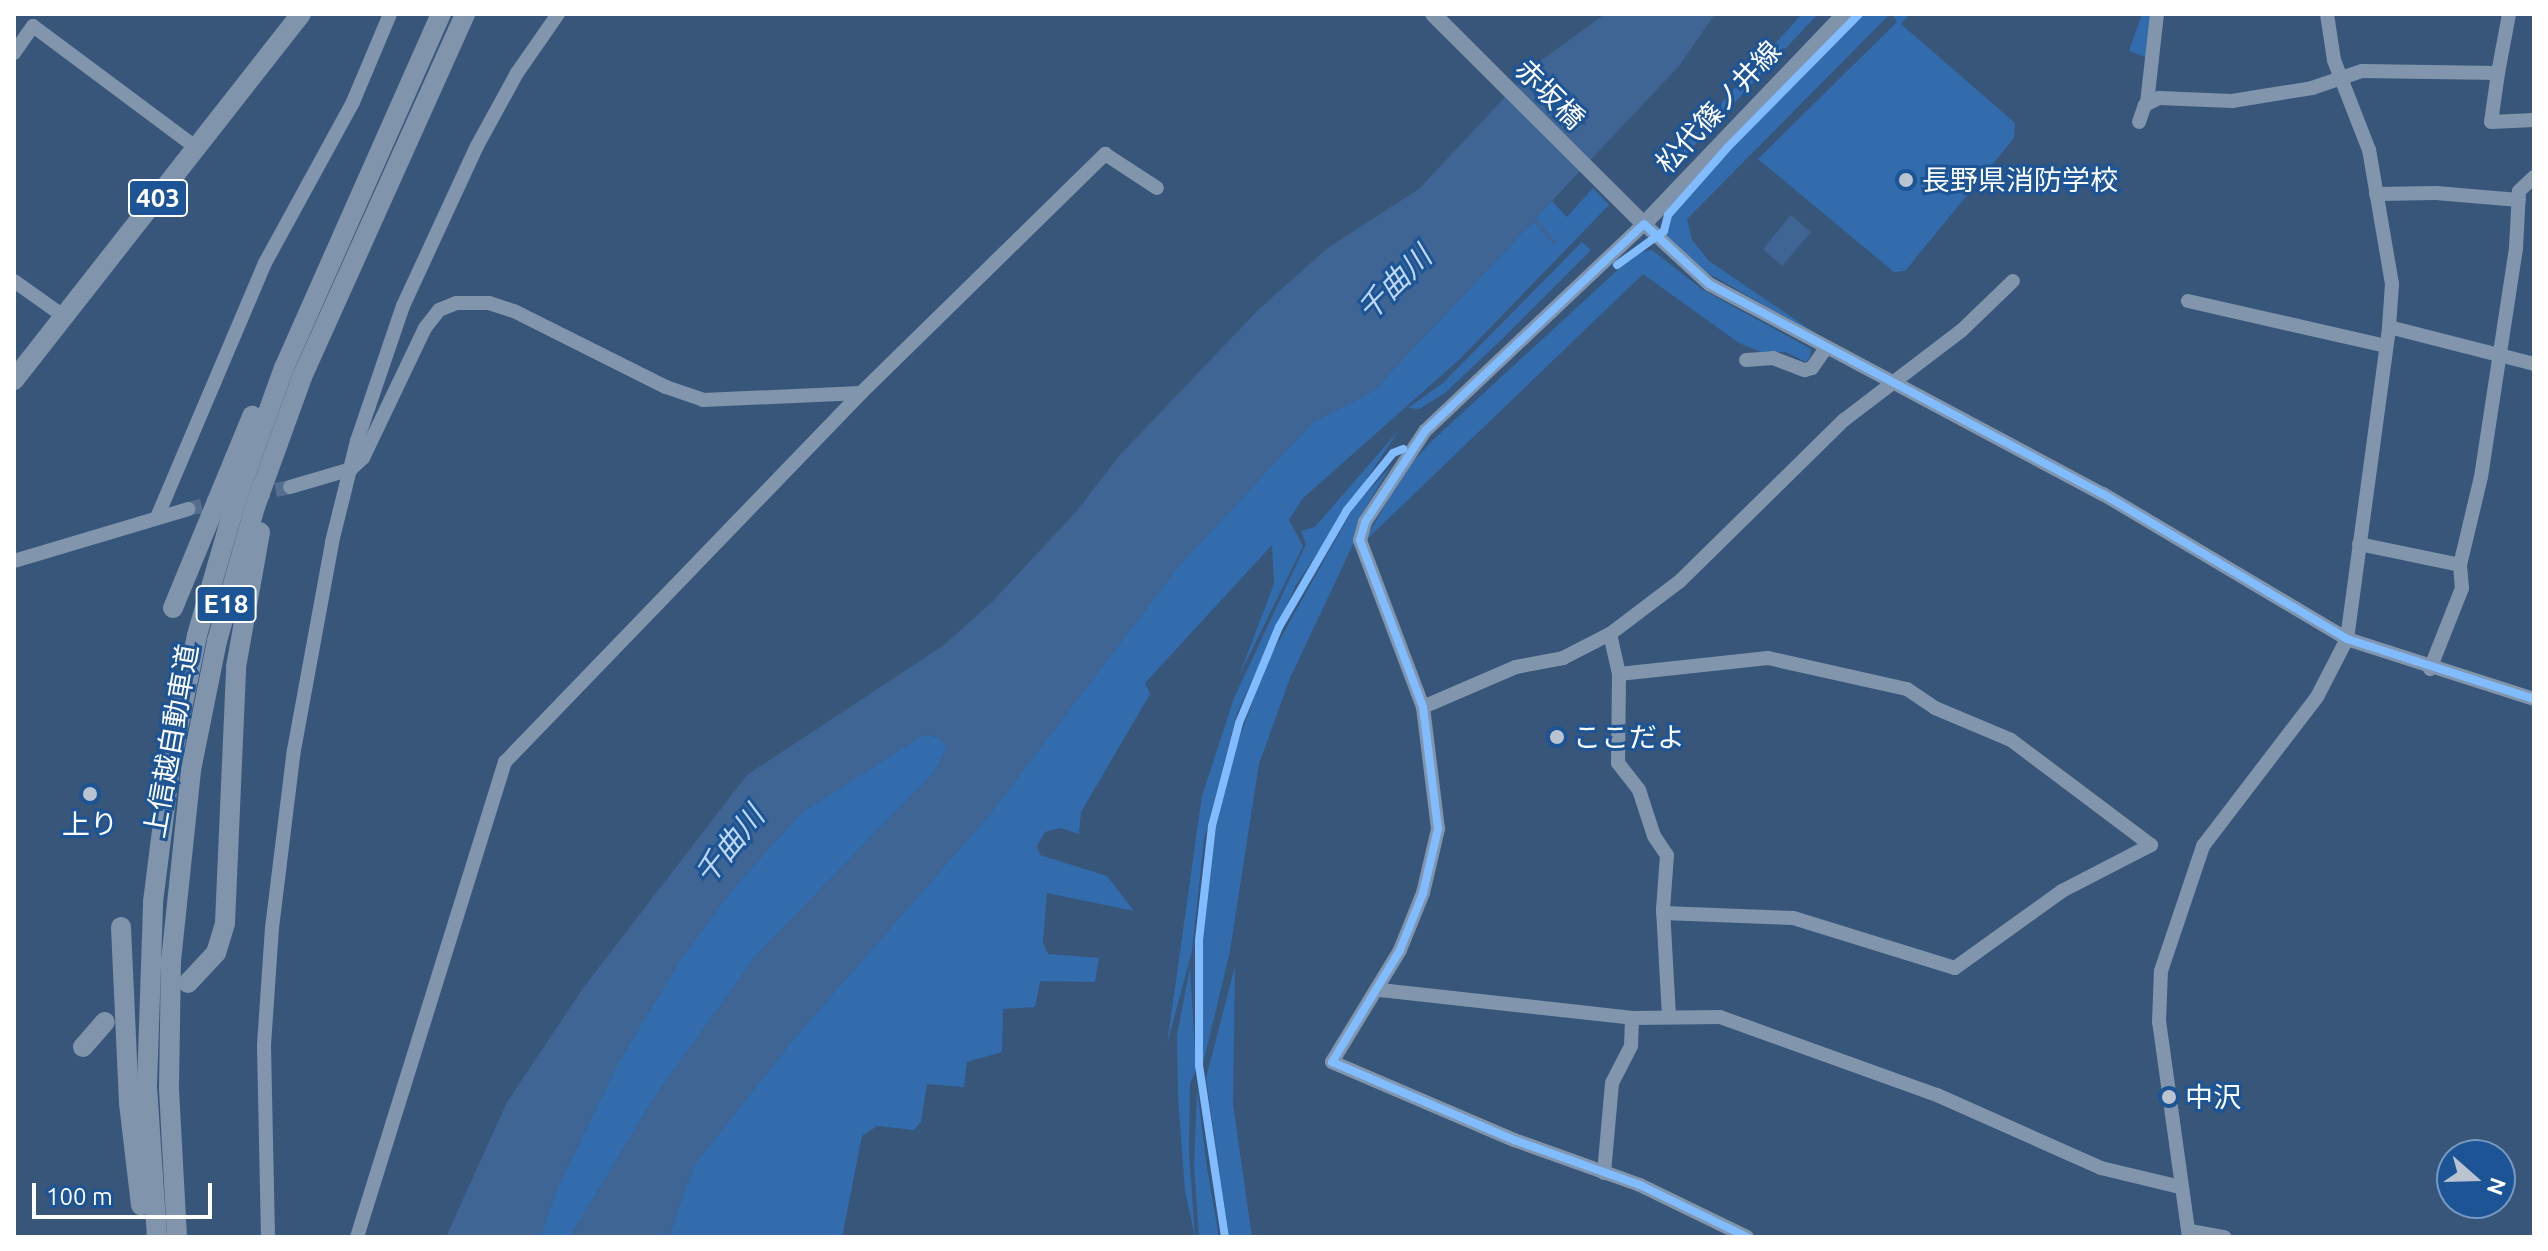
<!DOCTYPE html>
<html>
<head>
<meta charset="utf-8">
<style>
  body { margin:0 }
  #map { position:relative; width:2548px; height:1251px; overflow:hidden; background:#38567a; font-family:Ubuntu,"Noto Sans JP",sans-serif }
  div>[style] { position:absolute }
  [style*='--x'] { left:calc(var(--x)*1px); top:calc(var(--y)*1px); width:calc(var(--w)*1px); rotate:calc(var(--a)*1deg) }
  .green>* { inset:0; background:#326cac }
  .water>* { inset:0; background:#3e6594 }
  .stream>* { height:4px; margin:-2px; padding:0 2px; transform-origin:2px; border-radius:2px; background:#3e6594 }
  .minor-tunnel>* { height:14px; margin-top:-7px; transform-origin:0; background:repeating-linear-gradient(90deg,#566f8e 0 14px,transparent 0 21px) }
  .minor>* { height:14px; margin:-7px; padding:0 7px; transform-origin:7px; border-radius:7px; background:#8196ad }
  .major>* { height:16px; margin:-8px; padding:0 8px; transform-origin:8px; border-radius:8px; background:#7f93ab }
  .highway>* { height:20px; margin:-10px; padding:0 10px; transform-origin:10px; border-radius:10px; background:#8094ab }
  .cycleway>* { height:8px; margin:-4px; padding:0 4px; transform-origin:4px; border-radius:4px; background:#80bcff }
  .dots>* { width:22px; height:22px; translate:-50% -50%; box-sizing:border-box; border:4px solid #1c5496; border-radius:50% }
  span { translate:-50% -50%; white-space:nowrap; text-align:center; line-height:1.15; -webkit-text-stroke:6px #1c5496; paint-order:stroke }
  .shield-label span { padding:2px 6px; background:#1c5496; border:2px solid; border-radius:6px; -webkit-text-stroke-width:0 }
  .shield-label { font-size:26px; color:#fff; font-weight:700 }
  .street-label { font-size:28px; color:#fff }
  .poi-label { font-size:28px; color:#fff }
  .left { translate:0 -50%; text-align:left }
  .water-label { font-size:30px; color:#bdd8f6; font-style:italic }
  .frame { position:absolute; inset:0; border:16px solid #fff; pointer-events:none }
  .north { position:absolute; left:2436px; top:1139px; width:80px; height:80px; box-sizing:border-box; background:#1c5496; border:2px solid #7798c0; border-radius:50%; rotate:110deg; font-size:22px; font-weight:700; line-height:32px; text-align:center; color:#fff }
  .north::after { content:''; display:block; margin:auto; width:28px; height:36px; background:#b9c4d0; clip-path:polygon(50% 0,100% 100%,50% 72%,0 100%) }
  .scale { position:absolute; left:32px; top:1183px; width:180px; height:36px; box-sizing:border-box; border:4px solid #fff; border-top:0; padding-left:10px; font-size:24px; line-height:28px; white-space:nowrap; color:#fff; -webkit-text-stroke:6px #1c5496; paint-order:stroke }
</style>
</head>
<body>
<div id="map">
  <div class="green">
    <i style="clip-path:polygon(1802px 14px,1818px 14px,1672px 169px,1668px 162px)"></i>
    <i style="clip-path:polygon(1860px 14px,1890px 14px,1687px 219px,1692px 240px,1709px 261px,1824px 339px,1699px 268px,1666px 240px,1666px 231px,1671px 215px,1754px 115px)"></i>
    <i style="clip-path:polygon(1892px 14px,1909px 14px,1901px 24px,2015px 123px,2014px 138px,1905px 271px,1894px 272px,1758px 159px,1897px 22px)"></i>
    <i style="clip-path:polygon(2142px 14px,2154px 14px,2150px 59px,2129px 51px)"></i>
    <i style="clip-path:polygon(1593px 188px,1609px 205px,1460px 359px,1302px 499px,1289px 520px,1303px 546px,1239px 676px,1274px 584px,1272px 545px,1145px 683px,1150px 694px,1081px 812px,1079px 834px,1061px 828px,1045px 832px,1037px 846px,1040px 855px,1107px 876px,1134px 911px,1047px 893px,1043px 943px,1048px 954px,1099px 958px,1095px 982px,1040px 981px,1035px 1007px,1003px 1009px,1002px 1052px,967px 1062px,964px 1087px,927px 1084px,921px 1122px,914px 1130px,877px 1126px,862px 1136px,842px 1237px,669px 1237px,694px 1165px,796px 1036px,989px 815px,1181px 563px,1313px 422px,1373px 391px,1552px 201px,1567px 217px)"></i>
    <i style="clip-path:polygon(1582px 242px,1591px 250px,1500px 341px,1445px 393px,1419px 409px,1408px 408px,1444px 382px)"></i>
    <i style="clip-path:polygon(1652px 250px,1703px 290px,1811px 349px,1810px 357px,1806px 362px,1786px 352px,1761px 352px,1739px 343px,1643px 274px,1364px 542px,1405px 470px,1433px 440px,1636px 253px)"></i>
    <i style="clip-path:polygon(1399px 430px,1296px 585px,1237px 713px,1204px 839px,1192px 951px,1167px 1044px,1202px 796px,1234px 698px,1306px 544px,1301px 531px,1315px 527px)"></i>
    <i style="clip-path:polygon(1391px 466px,1360px 517px,1355px 540px,1290px 678px,1259px 764px,1230px 951px,1203px 1064px,1203px 932px,1216px 827px,1237px 745px,1267px 662px,1354px 507px)"></i>
    <i style="clip-path:polygon(923px 735px,939px 737px,947px 748px,933px 774px,758px 953px,654px 1098px,570px 1237px,540px 1237px,558px 1187px,618px 1063px,682px 957px,735px 886px,801px 813px)"></i>
    <i style="clip-path:polygon(1235px 966px,1233px 1104px,1252px 1237px,1229px 1237px,1206px 1078px)"></i>
    <i style="clip-path:polygon(1190px 967px,1196px 1069px,1190px 1084px,1189px 1152px,1195px 1237px,1185px 1191px,1178px 1098px,1177px 1035px)"></i>
    <i style="clip-path:polygon(1197px 1089px,1207px 1168px,1219px 1237px,1199px 1237px,1194px 1166px)"></i>
  </div>
  <div class="water">
    <i style="clip-path:polygon(1605px 14px,1715px 14px,1679px 66px,1373px 391px,1313px 422px,1181px 563px,989px 815px,796px 1036px,694px 1165px,669px 1237px,570px 1237px,654px 1098px,758px 953px,933px 774px,947px 748px,939px 737px,923px 735px,801px 813px,735px 886px,682px 957px,618px 1063px,558px 1187px,540px 1237px,446px 1237px,507px 1102px,583px 988px,747px 775px,944px 645px,992px 602px,1075px 513px,1120px 455px,1259px 309px,1329px 247px,1419px 189px,1536px 64px)"></i>
    <i style="clip-path:polygon(1791px 215px,1811px 232px,1782px 266px,1763px 249px)"></i>
  </div>
  <div class="stream">
    <i style="--x:1532;--y:217;--w:33;--a:49"></i>
  </div>
  <div class="minor-tunnel">
    <i style="--x:255;--y:494;--w:36;--a:-11"></i>
    <i style="--x:188;--y:509;--w:36;--a:-13"></i>
  </div>
  <div class="minor">
    <i style="--x:14;--y:53;--w:33;--a:-55"></i>
    <i style="--x:33;--y:26;--w:206;--a:36.7"></i>
    <i style="--x:2498;--y:73;--w:49;--a:98.1"></i>
    <i style="--x:2491;--y:122;--w:43;--a:-2.7"></i>
    <i style="--x:2147;--y:103;--w:90;--a:-83.6"></i>
    <i style="--x:2139;--y:122;--w:18;--a:-71"></i>
    <i style="--x:2145;--y:105;--w:16;--a:-27"></i>
    <i style="--x:2159;--y:98;--w:73;--a:2.4"></i>
    <i style="--x:2232;--y:101;--w:81;--a:-9.2"></i>
    <i style="--x:2312;--y:88;--w:53;--a:-18.8"></i>
    <i style="--x:2362;--y:71;--w:136;--a:0.8"></i>
    <i style="--x:2498;--y:73;--w:60;--a:-79.4"></i>
    <i style="--x:2376;--y:194;--w:60;--a:-1"></i>
    <i style="--x:2436;--y:193;--w:83;--a:4.8"></i>
    <i style="--x:14;--y:281;--w:59;--a:35.3"></i>
    <i style="--x:2188;--y:301;--w:203;--a:12.8"></i>
    <i style="--x:2389;--y:327;--w:150;--a:14.3"></i>
    <i style="--x:1746;--y:360;--w:27;--a:-4"></i>
    <i style="--x:1773;--y:358;--w:34;--a:21"></i>
    <i style="--x:1805;--y:370;--w:7;--a:-16"></i>
    <i style="--x:1812;--y:368;--w:24;--a:-55"></i>
    <i style="--x:290;--y:487;--w:64;--a:-16.4"></i>
    <i style="--x:351;--y:469;--w:16;--a:-43"></i>
    <i style="--x:363;--y:458;--w:144;--a:-64.5"></i>
    <i style="--x:425;--y:328;--w:23;--a:-52"></i>
    <i style="--x:439;--y:310;--w:18;--a:-22"></i>
    <i style="--x:456;--y:303;--w:33;--a:0"></i>
    <i style="--x:489;--y:303;--w:26;--a:18"></i>
    <i style="--x:514;--y:311;--w:170;--a:26.6"></i>
    <i style="--x:666;--y:387;--w:39;--a:19"></i>
    <i style="--x:703;--y:400;--w:158;--a:-2.5"></i>
    <i style="--x:861;--y:393;--w:342;--a:-44.4"></i>
    <i style="--x:1105;--y:154;--w:62;--a:33.2"></i>
    <i style="--x:158;--y:515;--w:274;--a:-67"></i>
    <i style="--x:265;--y:263;--w:183;--a:-61.3"></i>
    <i style="--x:353;--y:102;--w:95;--a:-67.2"></i>
    <i style="--x:2359;--y:544;--w:103;--a:11.7"></i>
    <i style="--x:14;--y:561;--w:182;--a:-16.6"></i>
    <i style="--x:1610;--y:634;--w:41;--a:77.3"></i>
    <i style="--x:1619;--y:674;--w:89;--a:90.6"></i>
    <i style="--x:1618;--y:763;--w:34;--a:52"></i>
    <i style="--x:1639;--y:790;--w:48;--a:71.9"></i>
    <i style="--x:1654;--y:836;--w:23;--a:56"></i>
    <i style="--x:1667;--y:855;--w:54;--a:94.2"></i>
    <i style="--x:1663;--y:909;--w:107;--a:86.8"></i>
    <i style="--x:2430;--y:669;--w:87;--a:-68.4"></i>
    <i style="--x:2462;--y:588;--w:23;--a:-95"></i>
    <i style="--x:2460;--y:565;--w:90;--a:-76.6"></i>
    <i style="--x:2481;--y:477;--w:232;--a:-81.3"></i>
    <i style="--x:2516;--y:248;--w:57;--a:-87"></i>
    <i style="--x:2519;--y:191;--w:21;--a:-43"></i>
    <i style="--x:1619;--y:674;--w:150;--a:-6.1"></i>
    <i style="--x:1768;--y:658;--w:142;--a:12.6"></i>
    <i style="--x:1907;--y:689;--w:34;--a:34"></i>
    <i style="--x:1935;--y:708;--w:82;--a:22.8"></i>
    <i style="--x:2011;--y:740;--w:175;--a:36.9"></i>
    <i style="--x:2151;--y:845;--w:100;--a:152.7"></i>
    <i style="--x:2062;--y:891;--w:132;--a:144.3"></i>
    <i style="--x:1955;--y:968;--w:170;--a:-162.8"></i>
    <i style="--x:1793;--y:918;--w:130;--a:-177.8"></i>
    <i style="--x:1423;--y:707;--w:101;--a:-23.3"></i>
    <i style="--x:1516;--y:667;--w:48;--a:-10.8"></i>
    <i style="--x:1563;--y:658;--w:53;--a:-27.1"></i>
    <i style="--x:1610;--y:634;--w:88;--a:-37.1"></i>
    <i style="--x:1680;--y:581;--w:230;--a:-44.5"></i>
    <i style="--x:1844;--y:420;--w:147;--a:-37.3"></i>
    <i style="--x:1961;--y:331;--w:72;--a:-43.9"></i>
    <i style="--x:1380;--y:990;--w:254;--a:6.3"></i>
    <i style="--x:1632;--y:1018;--w:88;--a:-0.7"></i>
    <i style="--x:1720;--y:1017;--w:231;--a:19.8"></i>
    <i style="--x:1937;--y:1095;--w:180;--a:24"></i>
    <i style="--x:2101;--y:1168;--w:81;--a:13.5"></i>
    <i style="--x:1604;--y:1173;--w:90;--a:-84.9"></i>
    <i style="--x:1612;--y:1083;--w:42;--a:-62.8"></i>
    <i style="--x:1631;--y:1046;--w:28;--a:-88"></i>
    <i style="--x:2190;--y:1231;--w:35;--a:10"></i>
    <i style="--x:268;--y:1237;--w:192;--a:-91.2"></i>
    <i style="--x:264;--y:1045;--w:117;--a:-86.1"></i>
    <i style="--x:272;--y:928;--w:179;--a:-83"></i>
    <i style="--x:294;--y:750;--w:211;--a:-79.6"></i>
    <i style="--x:332;--y:542;--w:104;--a:-76.1"></i>
    <i style="--x:357;--y:441;--w:143;--a:-71.2"></i>
    <i style="--x:403;--y:306;--w:176;--a:-65.2"></i>
    <i style="--x:477;--y:146;--w:83;--a:-61.3"></i>
    <i style="--x:517;--y:73;--w:72;--a:-55.2"></i>
    <i style="--x:357;--y:1237;--w:498;--a:-72.7"></i>
    <i style="--x:505;--y:762;--w:513;--a:-46.03"></i>
    <i style="--x:1747;--y:1237;--w:119;--a:-154.1"></i>
    <i style="--x:1640;--y:1185;--w:134;--a:-160.3"></i>
    <i style="--x:1514;--y:1140;--w:198;--a:-156.8"></i>
    <i style="--x:1332;--y:1062;--w:131;--a:-58.7"></i>
    <i style="--x:1400;--y:950;--w:61;--a:-68"></i>
    <i style="--x:1423;--y:893;--w:66;--a:-76.8"></i>
    <i style="--x:1438;--y:829;--w:123;--a:-97"></i>
    <i style="--x:1423;--y:707;--w:178;--a:-110.7"></i>
    <i style="--x:1360;--y:540;--w:19;--a:-74"></i>
    <i style="--x:1365;--y:522;--w:109;--a:-56.6"></i>
    <i style="--x:1425;--y:431;--w:301;--a:-43.4"></i>
    <i style="--x:1644;--y:224;--w:88;--a:42.7"></i>
    <i style="--x:1709;--y:284;--w:446;--a:28.1"></i>
    <i style="--x:2103;--y:494;--w:284;--a:30.7"></i>
    <i style="--x:2347;--y:639;--w:196;--a:17.8"></i>
    <i style="--x:2189;--y:1237;--w:217;--a:-97.9"></i>
    <i style="--x:2159;--y:1022;--w:51;--a:-87.8"></i>
    <i style="--x:2161;--y:971;--w:132;--a:-71.4"></i>
    <i style="--x:2203;--y:846;--w:188;--a:-52.6"></i>
    <i style="--x:2317;--y:697;--w:65;--a:-62.7"></i>
    <i style="--x:2347;--y:639;--w:315;--a:-82.3"></i>
    <i style="--x:2389;--y:327;--w:43;--a:-86"></i>
    <i style="--x:2392;--y:284;--w:136;--a:-99.7"></i>
    <i style="--x:2369;--y:150;--w:97;--a:-111.3"></i>
    <i style="--x:2334;--y:60;--w:47;--a:-98.7"></i>
  </div>
  <div class="major">
    <i style="--x:1433;--y:14;--w:298;--a:44.9"></i>
    <i style="--x:1644;--y:224;--w:291;--a:-46.3"></i>
  </div>
  <div class="highway">
    <i style="--x:14;--y:380;--w:465;--a:-51.9"></i>
    <i style="--x:173;--y:608;--w:208;--a:-67.6"></i>
    <i style="--x:121;--y:927;--w:176;--a:87.4"></i>
    <i style="--x:129;--y:1103;--w:103;--a:83.3"></i>
    <i style="--x:188;--y:983;--w:41;--a:-47"></i>
    <i style="--x:216;--y:953;--w:31;--a:-73"></i>
    <i style="--x:225;--y:923;--w:256;--a:-87.5"></i>
    <i style="--x:236;--y:667;--w:137;--a:-79.9"></i>
    <i style="--x:83;--y:1047;--w:33;--a:-49"></i>
    <i style="--x:157;--y:1237;--w:151;--a:-93.8"></i>
    <i style="--x:147;--y:1086;--w:184;--a:-88.1"></i>
    <i style="--x:153;--y:902;--w:136;--a:-82.8"></i>
    <i style="--x:170;--y:767;--w:135;--a:-78.4"></i>
    <i style="--x:197;--y:635;--w:140;--a:-73.8"></i>
    <i style="--x:236;--y:501;--w:141;--a:-70.2"></i>
    <i style="--x:284;--y:368;--w:387;--a:-66.1"></i>
    <i style="--x:177;--y:1237;--w:150;--a:-93.1"></i>
    <i style="--x:169;--y:1087;--w:126;--a:-89.1"></i>
    <i style="--x:171;--y:961;--w:192;--a:-84"></i>
    <i style="--x:191;--y:770;--w:132;--a:-78.6"></i>
    <i style="--x:217;--y:641;--w:139;--a:-74.2"></i>
    <i style="--x:255;--y:507;--w:138;--a:-70.1"></i>
    <i style="--x:302;--y:377;--w:398;--a:-65.8"></i>
  </div>
  <div class="cycleway">
    <i style="--x:1617;--y:265;--w:58;--a:-35.9"></i>
    <i style="--x:1664;--y:231;--w:16;--a:-76"></i>
    <i style="--x:1668;--y:215;--w:89;--a:-48.6"></i>
    <i style="--x:1727;--y:148;--w:188;--a:-45.4"></i>
    <i style="--x:1225;--y:1237;--w:173;--a:-98.6"></i>
    <i style="--x:1199;--y:1066;--w:126;--a:-90"></i>
    <i style="--x:1199;--y:940;--w:115;--a:-83.5"></i>
    <i style="--x:1212;--y:826;--w:106;--a:-75.3"></i>
    <i style="--x:1239;--y:723;--w:104;--a:-67.4"></i>
    <i style="--x:1279;--y:627;--w:135;--a:-59.8"></i>
    <i style="--x:1347;--y:510;--w:73;--a:-51.1"></i>
    <i style="--x:1393;--y:453;--w:11;--a:-22"></i>
    <i style="--x:1747;--y:1237;--w:119;--a:-154.1"></i>
    <i style="--x:1640;--y:1185;--w:134;--a:-160.3"></i>
    <i style="--x:1514;--y:1140;--w:198;--a:-156.8"></i>
    <i style="--x:1332;--y:1062;--w:131;--a:-58.7"></i>
    <i style="--x:1400;--y:950;--w:61;--a:-68"></i>
    <i style="--x:1423;--y:893;--w:66;--a:-76.8"></i>
    <i style="--x:1438;--y:829;--w:123;--a:-97"></i>
    <i style="--x:1423;--y:707;--w:178;--a:-110.7"></i>
    <i style="--x:1360;--y:540;--w:19;--a:-74"></i>
    <i style="--x:1365;--y:522;--w:109;--a:-56.6"></i>
    <i style="--x:1425;--y:431;--w:301;--a:-43.4"></i>
    <i style="--x:1644;--y:224;--w:88;--a:42.7"></i>
    <i style="--x:1709;--y:284;--w:446;--a:28.1"></i>
    <i style="--x:2103;--y:494;--w:284;--a:30.7"></i>
    <i style="--x:2347;--y:639;--w:196;--a:17.8"></i>
  </div>
  <div class="dots">
    <i style="left:1906px;top:180px;background:#b9c4d0"></i>
    <i style="left:1557px;top:737px;background:#b9c4d0"></i>
    <i style="left:90px;top:794px;background:#b9c4d0"></i>
    <i style="left:2169px;top:1097px;background:#b9c4d0"></i>
  </div>
  <div class="shield-label">
    <span style="left:158px;top:198px">403</span>
    <span style="left:226px;top:604px">E18</span>
  </div>
  <div class="street-label">
    <span style="left:1550px;top:94px;rotate:45deg">赤坂橋</span>
    <span style="left:1718px;top:107px;rotate:-47deg">松代篠ノ井線</span>
    <span style="left:171px;top:741px;rotate:-80deg">上信越自動車道</span>
  </div>
  <div class="poi-label">
    <span class="left" style="left:1922px;top:180px">長野県消防学校</span>
    <span class="left" style="left:1573px;top:737px">ここだよ</span>
    <span style="left:90px;top:824px">上り</span>
    <span class="left" style="left:2185px;top:1097px">中沢</span>
  </div>
  <div class="water-label">
    <span style="left:1394px;top:283px;rotate:-45deg">千曲川</span>
    <span style="left:729px;top:845px;rotate:-51deg">千曲川</span>
  </div>
  <div class="frame"></div>
  <div class="north">N</div>
  <div class="scale">100 m</div>
</div>
</body>
</html>
